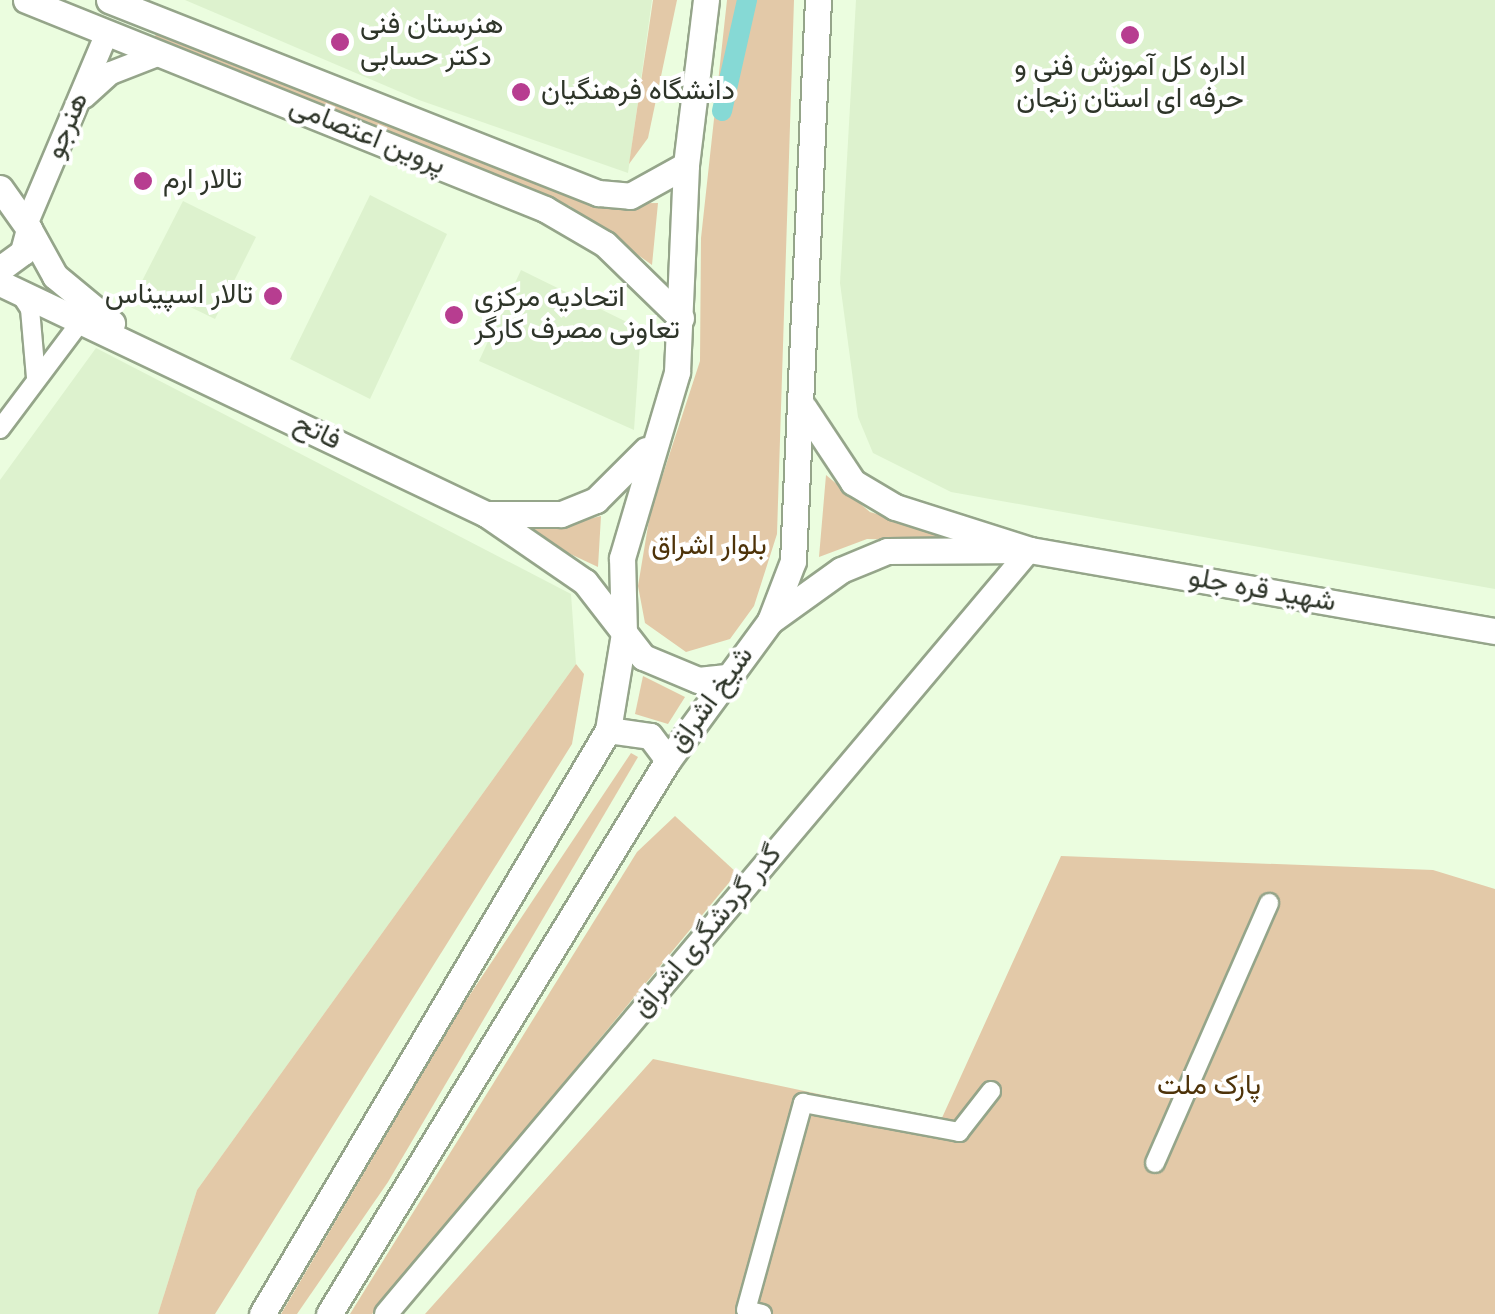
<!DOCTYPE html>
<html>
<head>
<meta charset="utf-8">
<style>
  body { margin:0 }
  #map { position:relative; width:1495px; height:1314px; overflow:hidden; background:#ebfddf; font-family:Overpass,Vazirmatn,sans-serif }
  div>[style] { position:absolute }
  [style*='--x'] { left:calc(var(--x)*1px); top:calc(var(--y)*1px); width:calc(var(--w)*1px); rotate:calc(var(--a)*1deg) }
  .built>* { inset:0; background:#ddf2ce }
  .green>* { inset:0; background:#e3c9a8 }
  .canal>* { height:20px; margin:-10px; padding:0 10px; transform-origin:10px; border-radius:10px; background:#86d9d5 }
  .roads { filter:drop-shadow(2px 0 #95a58a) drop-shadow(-2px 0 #95a58a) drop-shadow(0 2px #95a58a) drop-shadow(0 -2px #95a58a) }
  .minor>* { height:18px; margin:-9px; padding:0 9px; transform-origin:9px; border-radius:9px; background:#fff }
  .tertiary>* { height:22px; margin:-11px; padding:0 11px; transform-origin:11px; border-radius:11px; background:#fff }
  .secondary>* { height:25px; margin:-12.5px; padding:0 12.5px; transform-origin:12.5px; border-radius:12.5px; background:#fff }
  .dots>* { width:28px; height:28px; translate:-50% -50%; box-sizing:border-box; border:5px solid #fff; border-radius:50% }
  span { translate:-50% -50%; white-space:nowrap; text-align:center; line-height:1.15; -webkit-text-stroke:8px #fff; paint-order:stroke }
  .poi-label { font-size:28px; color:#2e3529 }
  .left { translate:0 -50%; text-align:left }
  .right { translate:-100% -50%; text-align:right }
  .street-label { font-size:28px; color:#2e3529 }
  .park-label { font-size:28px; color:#4e3309 }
</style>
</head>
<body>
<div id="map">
  <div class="built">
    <i style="clip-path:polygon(185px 0,652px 0,628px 173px,419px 100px)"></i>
    <i style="clip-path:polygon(856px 0,1495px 0,1495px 589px,951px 492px,873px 453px,858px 417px,840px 283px)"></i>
    <i style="clip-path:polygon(370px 195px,447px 234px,370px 399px,290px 359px)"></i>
    <i style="clip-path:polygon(183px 201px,256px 237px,215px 319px,141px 283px)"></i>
    <i style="clip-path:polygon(521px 270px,641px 329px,634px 430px,479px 361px)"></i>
    <i style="clip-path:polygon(96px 348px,571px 594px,576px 664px,197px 1190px,158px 1314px,0 1314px,0 480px)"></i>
  </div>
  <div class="green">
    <i style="clip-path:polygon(653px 0,677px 0,648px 138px,629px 164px)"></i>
    <i style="clip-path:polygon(727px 0,794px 0,777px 534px,754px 606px,730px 639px,686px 652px,645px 623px,638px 586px,650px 514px,700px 361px,701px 238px)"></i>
    <i style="clip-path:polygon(160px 27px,588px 204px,658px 203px,652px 265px,570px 206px,154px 38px)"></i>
    <i style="clip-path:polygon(826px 475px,870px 512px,966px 541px,867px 539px,819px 557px)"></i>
    <i style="clip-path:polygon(601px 516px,598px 567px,515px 528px,565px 525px)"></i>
    <i style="clip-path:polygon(576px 664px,584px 674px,572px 744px,215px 1314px,158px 1314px,197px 1190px)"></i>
    <i style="clip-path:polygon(643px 676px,685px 697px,668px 724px,635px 714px)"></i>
    <i style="clip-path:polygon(631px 753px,638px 757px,388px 1182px,297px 1314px,281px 1314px,461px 1008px)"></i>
    <i style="clip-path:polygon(675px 816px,737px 873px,372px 1314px,350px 1314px,637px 852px)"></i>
    <i style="clip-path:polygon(1061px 856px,1433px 870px,1495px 889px,1495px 1314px,425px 1314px,653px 1059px,941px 1120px)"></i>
  </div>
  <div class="canal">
    <i style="--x:722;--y:111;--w:114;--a:-77.3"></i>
  </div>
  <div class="roads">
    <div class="minor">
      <i style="--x:19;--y:292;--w:20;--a:57"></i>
      <i style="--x:30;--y:309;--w:68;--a:85"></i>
      <i style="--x:0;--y:429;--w:135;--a:-53.1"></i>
      <i style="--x:1155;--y:1163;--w:284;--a:-66.3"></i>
      <i style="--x:762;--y:1314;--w:16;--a:-166"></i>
      <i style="--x:746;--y:1310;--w:215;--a:-74.6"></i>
      <i style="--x:803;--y:1103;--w:159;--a:10.5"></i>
      <i style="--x:959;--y:1132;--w:52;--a:-52"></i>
    </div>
    <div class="tertiary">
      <i style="--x:84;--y:97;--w:36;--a:-42"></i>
      <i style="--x:111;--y:73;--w:53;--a:-21.2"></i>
      <i style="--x:28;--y:220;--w:203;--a:-67.1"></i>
      <i style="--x:386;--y:1314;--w:999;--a:-49.87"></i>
    </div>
    <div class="secondary">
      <i style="--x:26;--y:0;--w:560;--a:21.93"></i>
      <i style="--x:545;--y:209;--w:69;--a:30.3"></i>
      <i style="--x:605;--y:244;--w:106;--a:44.2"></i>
      <i style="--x:109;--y:0;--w:526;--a:21.54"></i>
      <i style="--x:598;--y:193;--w:32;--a:5"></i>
      <i style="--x:630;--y:196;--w:64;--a:-29"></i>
      <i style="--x:0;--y:188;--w:50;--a:54.7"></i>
      <i style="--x:29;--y:229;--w:24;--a:105"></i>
      <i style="--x:23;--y:252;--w:29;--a:144"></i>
      <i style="--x:29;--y:229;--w:54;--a:61"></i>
      <i style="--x:55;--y:276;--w:74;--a:39.5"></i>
      <i style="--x:0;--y:283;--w:538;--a:25.42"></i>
      <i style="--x:646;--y:450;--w:71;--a:135"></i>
      <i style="--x:596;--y:500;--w:38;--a:158"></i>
      <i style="--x:561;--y:514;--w:75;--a:180"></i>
      <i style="--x:486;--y:514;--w:120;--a:34.5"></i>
      <i style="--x:585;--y:582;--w:95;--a:52.3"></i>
      <i style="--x:643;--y:657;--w:60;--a:22.7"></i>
      <i style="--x:698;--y:680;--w:31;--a:-6"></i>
      <i style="--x:1030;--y:550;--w:472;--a:9.9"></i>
      <i style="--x:770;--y:621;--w:87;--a:-35.7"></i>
      <i style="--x:841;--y:570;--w:50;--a:-22.4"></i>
      <i style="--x:887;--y:551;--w:143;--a:-0.4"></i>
      <i style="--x:1030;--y:550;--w:142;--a:-162.3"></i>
      <i style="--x:895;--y:507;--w:49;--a:-149.2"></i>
      <i style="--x:853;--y:482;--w:89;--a:-123.5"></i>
      <i style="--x:608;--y:730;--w:42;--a:8.1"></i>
      <i style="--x:650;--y:736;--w:30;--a:53"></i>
      <i style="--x:262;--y:1314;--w:679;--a:-59.35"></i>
      <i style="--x:608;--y:730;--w:98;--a:-80.6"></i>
      <i style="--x:624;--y:633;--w:75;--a:-91.5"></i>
      <i style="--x:622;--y:558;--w:194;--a:-73.5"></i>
      <i style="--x:677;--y:372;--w:207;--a:-87.5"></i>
      <i style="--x:686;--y:165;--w:166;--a:-83.1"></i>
      <i style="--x:329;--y:1314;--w:649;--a:-58.54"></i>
      <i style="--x:668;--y:760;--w:172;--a:-53.7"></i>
      <i style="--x:770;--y:621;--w:64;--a:-69"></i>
      <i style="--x:793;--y:561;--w:562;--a:-87.45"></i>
    </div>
  </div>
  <div class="dots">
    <i style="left:1130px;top:35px;background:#b73d90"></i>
    <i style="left:340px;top:42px;background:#b73d90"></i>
    <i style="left:521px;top:92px;background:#b73d90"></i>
    <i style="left:143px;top:181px;background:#b73d90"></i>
    <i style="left:273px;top:296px;background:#b73d90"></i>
    <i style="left:454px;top:315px;background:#b73d90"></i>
  </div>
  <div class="poi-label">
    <span class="left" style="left:360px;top:42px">هنرستان فنی<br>دکتر حسابی</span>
    <span style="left:1130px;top:84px">اداره کل آموزش فنی و<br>حرفه ای استان زنجان</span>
    <span class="left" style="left:541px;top:92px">دانشگاه فرهنگیان</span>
    <span class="left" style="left:163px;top:181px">تالار ارم</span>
    <span class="right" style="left:253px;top:296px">تالار اسپیناس</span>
    <span class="left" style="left:474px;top:315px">اتحادیه مرکزی<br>تعاونی مصرف کارگر</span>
  </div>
  <div class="street-label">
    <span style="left:68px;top:126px;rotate:-67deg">هنرجو</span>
    <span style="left:367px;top:137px;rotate:22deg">پروین اعتصامی</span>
    <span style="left:317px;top:433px;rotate:26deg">فاتح</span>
    <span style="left:1262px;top:591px;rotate:10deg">شهید قره جلو</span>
    <span style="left:712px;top:700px;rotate:-54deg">شیخ اشراق</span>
    <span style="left:708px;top:932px;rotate:-50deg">گدر گردشگری اشراق</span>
  </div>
  <div class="park-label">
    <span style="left:709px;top:547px">بلوار اشراق</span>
    <span style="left:1209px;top:1087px">پارک ملت</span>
  </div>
</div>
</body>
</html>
